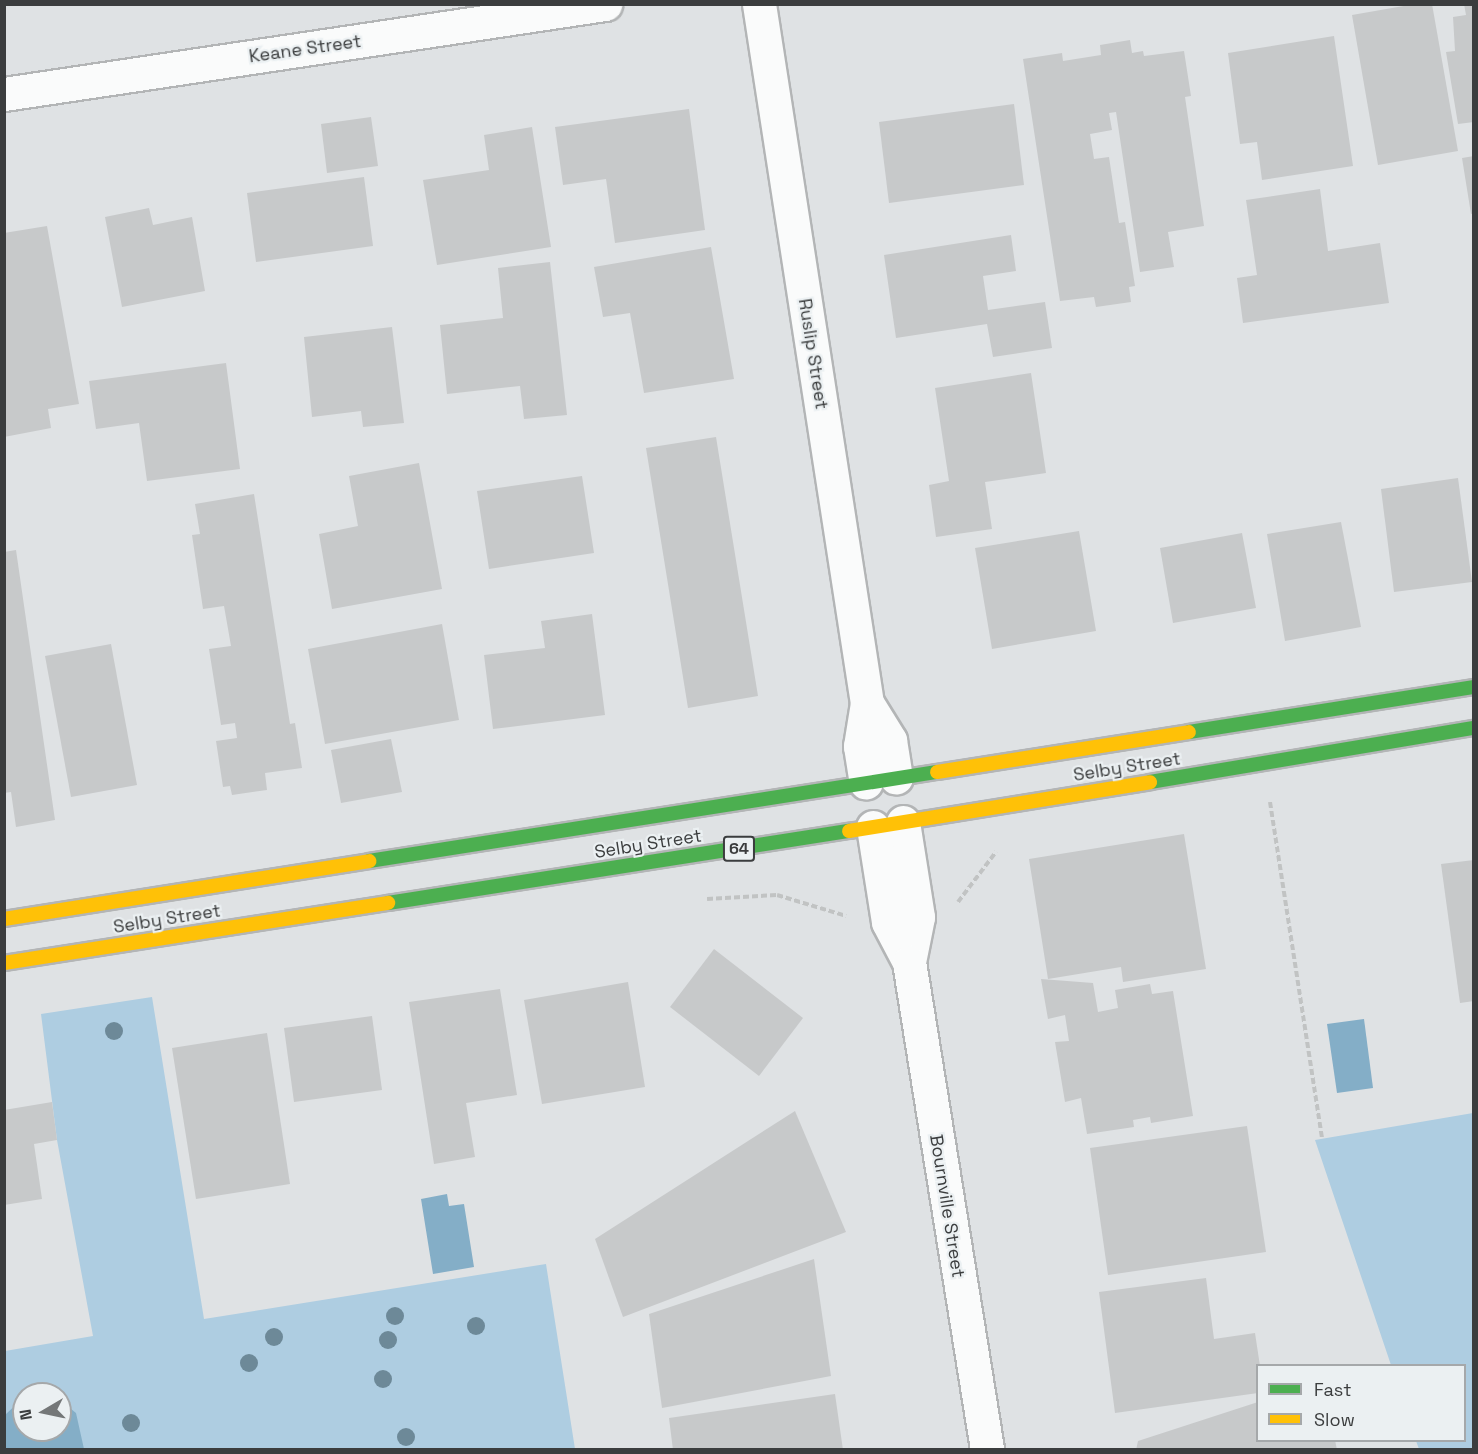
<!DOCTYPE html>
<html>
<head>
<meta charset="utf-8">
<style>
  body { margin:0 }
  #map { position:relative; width:1478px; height:1454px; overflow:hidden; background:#dfe2e4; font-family:"Space Grotesk",sans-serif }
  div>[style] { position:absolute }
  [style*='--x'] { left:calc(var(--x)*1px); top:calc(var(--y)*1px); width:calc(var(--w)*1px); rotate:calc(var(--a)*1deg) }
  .green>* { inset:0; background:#aecde1 }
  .water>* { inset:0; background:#84aec7 }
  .building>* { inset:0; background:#c7c9ca }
  .path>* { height:4px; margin-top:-2px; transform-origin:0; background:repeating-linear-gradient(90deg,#c1c3c3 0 6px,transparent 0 9px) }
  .roads { filter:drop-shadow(2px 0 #b3b5b6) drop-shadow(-2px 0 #b3b5b6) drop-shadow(0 2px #b3b5b6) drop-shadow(0 -2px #b3b5b6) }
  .street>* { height:33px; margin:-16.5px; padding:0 16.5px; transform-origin:16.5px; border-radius:16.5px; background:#fafbfb }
  .fast>* { height:14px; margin:-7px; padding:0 7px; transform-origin:7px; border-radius:7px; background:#4caf50 }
  .slow>* { height:14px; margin:-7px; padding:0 7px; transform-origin:7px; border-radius:7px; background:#ffc107 }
  .trees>* { width:18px; height:18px; margin:-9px; border-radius:50%; background:#6d8998 }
  span { translate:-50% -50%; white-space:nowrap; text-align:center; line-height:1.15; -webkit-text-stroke:4.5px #ebf0f2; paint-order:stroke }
  .shield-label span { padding:2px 4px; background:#ebf0f2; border:2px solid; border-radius:4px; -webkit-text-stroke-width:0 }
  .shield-label { font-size:16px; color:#3b3d3e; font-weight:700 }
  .street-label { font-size:18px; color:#3b3d3e }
  .frame { position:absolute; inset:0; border:6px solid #3b3d3e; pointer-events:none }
  .legend { position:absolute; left:1256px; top:1364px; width:210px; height:78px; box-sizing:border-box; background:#ebf0f2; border:2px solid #a5a8aa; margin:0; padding:8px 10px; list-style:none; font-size:18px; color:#3b3d3e }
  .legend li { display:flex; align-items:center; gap:12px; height:30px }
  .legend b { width:30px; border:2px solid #a5a8aa }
  .north { position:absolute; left:12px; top:1382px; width:60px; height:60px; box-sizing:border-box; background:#ebf0f2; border:2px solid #a5a8aa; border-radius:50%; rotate:261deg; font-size:16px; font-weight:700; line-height:24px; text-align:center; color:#3b3d3e }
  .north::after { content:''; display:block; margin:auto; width:21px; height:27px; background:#747778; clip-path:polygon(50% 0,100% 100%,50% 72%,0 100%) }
</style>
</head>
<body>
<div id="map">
  <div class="green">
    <i style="clip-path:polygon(evenodd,152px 997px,204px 1319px,546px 1264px,575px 1449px,5px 1450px,5px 1351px,93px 1336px,57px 1140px,41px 1014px,152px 997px,24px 1394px,60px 1394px,60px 1430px,24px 1430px,24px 1394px)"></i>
    <i style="clip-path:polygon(1473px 1113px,1473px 1449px,1419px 1449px,1416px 1441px,1464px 1440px,1464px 1366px,1391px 1365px,1315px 1140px)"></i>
  </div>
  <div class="water">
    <i style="clip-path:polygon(1364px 1019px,1373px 1088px,1337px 1093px,1327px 1024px)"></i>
    <i style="clip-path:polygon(447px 1194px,449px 1206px,464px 1204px,474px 1267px,433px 1274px,421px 1199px)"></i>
    <i style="clip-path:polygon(23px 1398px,24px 1430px,60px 1430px,60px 1400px,76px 1413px,84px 1449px,5px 1449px,5px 1415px)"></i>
  </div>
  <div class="building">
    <i style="clip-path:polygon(1415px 4px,1432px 4px,1458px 151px,1378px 165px,1352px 15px)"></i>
    <i style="clip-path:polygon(1464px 4px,1474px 4px,1474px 122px,1458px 124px,1446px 52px,1455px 51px,1453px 17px,1466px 15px)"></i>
    <i style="clip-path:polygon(1334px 36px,1353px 166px,1262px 180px,1257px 142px,1240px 144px,1228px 53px)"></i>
    <i style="clip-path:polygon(1130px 40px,1132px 53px,1143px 51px,1144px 56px,1184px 51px,1191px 96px,1185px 97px,1204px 226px,1168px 232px,1174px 267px,1140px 272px,1116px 112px,1109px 113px,1112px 130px,1090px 134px,1094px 159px,1109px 157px,1119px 223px,1125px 222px,1135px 286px,1129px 287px,1131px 302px,1096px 307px,1094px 297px,1060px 301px,1023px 59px,1062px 53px,1063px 61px,1101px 55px,1100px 45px)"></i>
    <i style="clip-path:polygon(1014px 104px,1024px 185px,889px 203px,879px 122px)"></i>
    <i style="clip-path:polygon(689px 109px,705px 230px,615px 243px,606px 179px,563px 185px,555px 127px)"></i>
    <i style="clip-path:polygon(371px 117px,378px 166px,327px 173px,321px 124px)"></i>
    <i style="clip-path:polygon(532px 127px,551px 247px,437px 265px,423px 180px,489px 170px,484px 135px)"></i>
    <i style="clip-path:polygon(1474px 156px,1474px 213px,1471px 214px,1462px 158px)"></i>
    <i style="clip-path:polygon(364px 177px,373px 246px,256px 262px,247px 193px)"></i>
    <i style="clip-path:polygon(1320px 189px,1328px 251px,1380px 243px,1389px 303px,1243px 323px,1237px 278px,1257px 275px,1246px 200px)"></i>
    <i style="clip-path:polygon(149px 208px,153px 225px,192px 217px,205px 291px,122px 307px,105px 217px)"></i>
    <i style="clip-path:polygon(47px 226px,79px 404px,48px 409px,51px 428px,4px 437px,4px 233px)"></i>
    <i style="clip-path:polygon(1011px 235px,1016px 271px,983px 276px,988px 310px,1045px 302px,1052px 348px,993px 357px,987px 324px,896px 338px,884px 255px)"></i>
    <i style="clip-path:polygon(711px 247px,734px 379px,644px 393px,630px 313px,603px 317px,594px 267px)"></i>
    <i style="clip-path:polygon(550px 262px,567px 415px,524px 419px,520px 386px,447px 394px,440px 325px,503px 318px,498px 268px)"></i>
    <i style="clip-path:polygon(392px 327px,404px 423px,363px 427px,361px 411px,312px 417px,304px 337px)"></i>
    <i style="clip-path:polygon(226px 363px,240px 469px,147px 481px,139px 423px,96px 429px,89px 381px)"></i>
    <i style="clip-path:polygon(1031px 373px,1046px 473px,985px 482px,992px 529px,936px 537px,929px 485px,949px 481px,935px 388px)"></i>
    <i style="clip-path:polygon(716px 437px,758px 696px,688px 708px,646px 448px)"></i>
    <i style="clip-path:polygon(419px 463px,442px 589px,332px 609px,319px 534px,358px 526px,349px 476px)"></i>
    <i style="clip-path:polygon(582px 476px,594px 553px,489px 569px,477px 491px)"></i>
    <i style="clip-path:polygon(1458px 478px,1472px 582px,1394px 592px,1381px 489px)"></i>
    <i style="clip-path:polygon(254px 494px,290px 724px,295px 723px,302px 768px,265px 773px,267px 790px,232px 795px,230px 786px,223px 787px,216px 741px,237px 738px,235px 723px,221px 725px,209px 649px,231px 646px,224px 606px,203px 609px,192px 535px,200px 534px,195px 504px)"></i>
    <i style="clip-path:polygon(1341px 522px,1361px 627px,1285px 641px,1267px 534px)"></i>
    <i style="clip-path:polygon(1079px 531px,1096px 631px,992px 649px,975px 548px)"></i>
    <i style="clip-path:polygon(1242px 533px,1256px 608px,1173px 623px,1160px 548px)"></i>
    <i style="clip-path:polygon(16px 550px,55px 820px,16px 827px,11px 792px,4px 793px,4px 552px)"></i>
    <i style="clip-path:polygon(592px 614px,605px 715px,493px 729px,484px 655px,545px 648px,541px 621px)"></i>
    <i style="clip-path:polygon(442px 624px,459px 720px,325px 744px,308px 649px)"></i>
    <i style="clip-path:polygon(111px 644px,137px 785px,71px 797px,45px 656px)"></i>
    <i style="clip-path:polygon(391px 739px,402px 792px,341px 803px,331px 750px)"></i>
    <i style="clip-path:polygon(1184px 834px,1206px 969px,1123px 982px,1121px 967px,1048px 979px,1029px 859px)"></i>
    <i style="clip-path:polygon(1474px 860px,1474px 1001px,1460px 1003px,1441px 864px)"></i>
    <i style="clip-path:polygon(714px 949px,803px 1018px,759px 1076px,670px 1007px)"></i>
    <i style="clip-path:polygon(1041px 979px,1093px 983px,1098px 1012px,1118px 1008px,1115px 990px,1150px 984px,1152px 994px,1173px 991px,1193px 1116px,1151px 1123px,1150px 1117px,1133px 1120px,1134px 1127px,1087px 1134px,1081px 1098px,1065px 1102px,1055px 1042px,1069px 1041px,1065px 1015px,1048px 1019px)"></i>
    <i style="clip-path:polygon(628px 982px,645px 1087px,542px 1104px,524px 1000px)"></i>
    <i style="clip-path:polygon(500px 989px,517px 1095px,466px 1103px,475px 1157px,434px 1164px,409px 1002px)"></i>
    <i style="clip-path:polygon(372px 1016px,382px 1090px,294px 1102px,284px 1028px)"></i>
    <i style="clip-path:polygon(267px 1033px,290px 1184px,196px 1199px,172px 1048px)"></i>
    <i style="clip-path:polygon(52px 1102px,57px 1140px,34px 1144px,42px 1199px,4px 1205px,4px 1110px)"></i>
    <i style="clip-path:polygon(795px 1111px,846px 1232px,623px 1317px,595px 1239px)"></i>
    <i style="clip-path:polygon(1247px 1126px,1266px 1252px,1108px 1275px,1090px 1148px)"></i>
    <i style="clip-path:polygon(814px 1259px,831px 1376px,662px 1408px,649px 1314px)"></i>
    <i style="clip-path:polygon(1206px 1278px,1214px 1339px,1255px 1333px,1260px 1366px,1258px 1393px,1115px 1413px,1099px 1292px)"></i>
    <i style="clip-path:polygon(835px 1394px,843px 1450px,673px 1450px,669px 1418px)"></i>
    <i style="clip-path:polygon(1258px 1402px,1258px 1440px,1335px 1440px,1337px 1450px,1136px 1450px,1138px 1441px)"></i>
  </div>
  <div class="path">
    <i style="--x:1270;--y:802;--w:340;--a:81.2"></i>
    <i style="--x:707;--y:899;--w:70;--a:-3.3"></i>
    <i style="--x:777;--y:895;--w:72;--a:16.9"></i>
    <i style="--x:958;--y:902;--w:63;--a:-52.8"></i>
  </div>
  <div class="roads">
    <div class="street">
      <i style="--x:759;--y:4;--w:707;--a:81.22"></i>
      <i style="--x:867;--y:703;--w:44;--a:99.2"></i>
      <i style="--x:860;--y:746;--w:37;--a:81"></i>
      <i style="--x:4;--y:94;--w:608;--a:-8.52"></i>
      <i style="--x:867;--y:703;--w:44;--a:58.1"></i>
      <i style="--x:890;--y:740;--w:38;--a:81"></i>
      <i style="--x:903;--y:822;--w:96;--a:81"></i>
      <i style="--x:918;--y:917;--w:46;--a:101.3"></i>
      <i style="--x:873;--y:827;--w:96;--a:81"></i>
      <i style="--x:888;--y:922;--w:45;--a:62.3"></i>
      <i style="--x:909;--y:962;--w:494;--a:80.9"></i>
    </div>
    <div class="fast">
      <i style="--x:1189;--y:732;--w:289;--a:-9"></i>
      <i style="--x:1150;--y:782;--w:328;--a:-9.5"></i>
      <i style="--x:369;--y:861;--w:575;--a:-8.91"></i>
      <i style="--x:388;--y:903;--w:467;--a:-8.9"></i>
    </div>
    <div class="slow">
      <i style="--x:937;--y:772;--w:255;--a:-9"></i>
      <i style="--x:849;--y:831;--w:305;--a:-9.2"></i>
      <i style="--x:4;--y:919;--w:370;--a:-9"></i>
      <i style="--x:4;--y:963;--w:389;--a:-8.9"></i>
    </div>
  </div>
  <div class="trees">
    <i style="left:114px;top:1031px"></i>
    <i style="left:395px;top:1316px"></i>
    <i style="left:476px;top:1326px"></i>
    <i style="left:274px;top:1337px"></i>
    <i style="left:388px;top:1340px"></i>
    <i style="left:249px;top:1363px"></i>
    <i style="left:383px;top:1379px"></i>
    <i style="left:131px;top:1423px"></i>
    <i style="left:406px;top:1437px"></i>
  </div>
  <div class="shield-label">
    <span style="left:739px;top:849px">64</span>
  </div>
  <div class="street-label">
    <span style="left:305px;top:49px;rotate:-8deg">Keane Street</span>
    <span style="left:813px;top:354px;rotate:81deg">Ruslip Street</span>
    <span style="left:1127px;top:767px;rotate:-9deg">Selby Street</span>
    <span style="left:648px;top:844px;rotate:-9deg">Selby Street</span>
    <span style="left:167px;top:919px;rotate:-9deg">Selby Street</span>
    <span style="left:947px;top:1206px;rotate:81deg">Bournville Street</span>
  </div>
  <div class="frame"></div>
  <ul class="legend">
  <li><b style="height:8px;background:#4caf50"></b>Fast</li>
  <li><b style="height:8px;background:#ffc107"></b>Slow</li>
  </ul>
  <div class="north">N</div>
</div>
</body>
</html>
